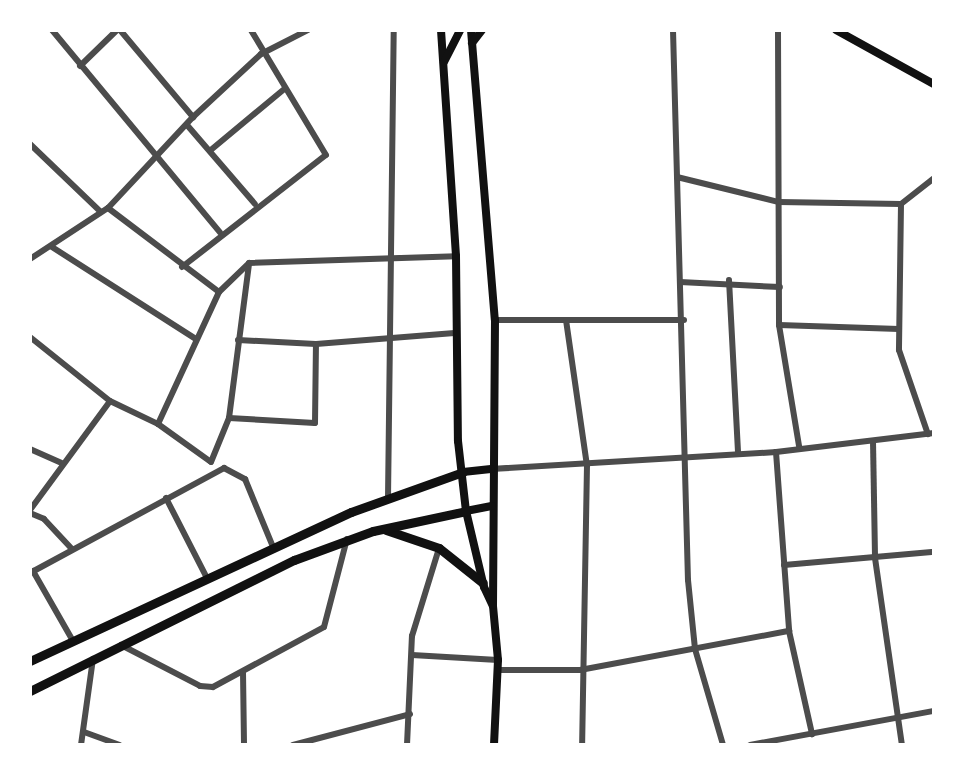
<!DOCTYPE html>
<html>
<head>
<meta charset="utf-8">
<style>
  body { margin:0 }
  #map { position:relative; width:964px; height:775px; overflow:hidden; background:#fff; font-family:"Open Sans",sans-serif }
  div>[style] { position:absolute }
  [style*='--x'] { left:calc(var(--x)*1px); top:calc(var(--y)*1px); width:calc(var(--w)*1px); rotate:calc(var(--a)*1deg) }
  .minor>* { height:6px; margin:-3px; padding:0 3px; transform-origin:3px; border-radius:3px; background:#4c4c4c }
  .secondary>* { height:8px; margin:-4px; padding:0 4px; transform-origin:4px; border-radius:4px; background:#111 }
  .primary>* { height:9px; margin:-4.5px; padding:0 4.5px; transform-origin:4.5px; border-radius:4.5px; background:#111 }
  span { translate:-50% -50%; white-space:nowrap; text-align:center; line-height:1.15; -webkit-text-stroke:4.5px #fff; paint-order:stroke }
  .frame { position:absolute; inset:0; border:32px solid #fff; pointer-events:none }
</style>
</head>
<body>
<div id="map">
  <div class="minor">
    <i style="--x:52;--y:30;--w:263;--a:50.3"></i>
    <i style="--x:120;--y:30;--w:114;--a:50"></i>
    <i style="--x:673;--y:30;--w:550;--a:88.44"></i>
    <i style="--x:688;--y:580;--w:69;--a:84.2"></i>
    <i style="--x:695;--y:649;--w:100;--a:73.7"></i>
    <i style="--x:778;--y:30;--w:295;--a:89.8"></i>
    <i style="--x:779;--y:325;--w:123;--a:80.6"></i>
    <i style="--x:80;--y:66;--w:52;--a:-44.2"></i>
    <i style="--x:187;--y:125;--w:104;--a:49.3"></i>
    <i style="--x:30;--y:144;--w:98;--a:43.8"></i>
    <i style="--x:212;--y:149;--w:92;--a:-39.7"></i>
    <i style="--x:677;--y:177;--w:105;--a:13.8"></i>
    <i style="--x:779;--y:202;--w:122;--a:0.9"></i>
    <i style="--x:901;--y:204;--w:42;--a:-38.2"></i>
    <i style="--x:901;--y:204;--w:146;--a:90.8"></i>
    <i style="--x:899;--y:350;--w:89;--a:71"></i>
    <i style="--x:108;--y:208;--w:139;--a:37.1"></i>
    <i style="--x:52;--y:247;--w:171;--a:32.6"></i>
    <i style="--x:30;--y:259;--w:93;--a:-33.2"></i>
    <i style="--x:108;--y:208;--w:125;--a:-47"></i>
    <i style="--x:193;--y:117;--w:93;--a:-42.8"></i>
    <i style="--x:261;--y:54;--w:53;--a:-27.1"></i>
    <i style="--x:182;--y:267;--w:182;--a:-37.9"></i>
    <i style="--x:326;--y:155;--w:146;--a:-121"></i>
    <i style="--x:729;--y:280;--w:174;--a:87"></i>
    <i style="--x:680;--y:282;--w:100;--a:2.9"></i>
    <i style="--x:495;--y:320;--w:189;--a:0"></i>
    <i style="--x:566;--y:320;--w:147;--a:81.8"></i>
    <i style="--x:587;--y:465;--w:280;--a:91"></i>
    <i style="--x:779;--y:325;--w:120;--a:1.9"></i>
    <i style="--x:30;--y:337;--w:102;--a:38.7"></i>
    <i style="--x:110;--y:401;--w:53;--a:25.6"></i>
    <i style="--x:158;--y:424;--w:65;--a:35.6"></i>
    <i style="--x:211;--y:462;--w:48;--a:-67.8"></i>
    <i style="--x:229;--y:418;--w:156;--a:-82.6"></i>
    <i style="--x:238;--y:340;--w:78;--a:2.9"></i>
    <i style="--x:316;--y:344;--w:139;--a:-4.5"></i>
    <i style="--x:229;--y:418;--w:86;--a:3.3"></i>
    <i style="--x:315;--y:423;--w:79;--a:-89.3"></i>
    <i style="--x:158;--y:424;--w:145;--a:-65.2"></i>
    <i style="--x:219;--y:292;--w:42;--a:-44"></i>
    <i style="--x:249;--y:263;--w:207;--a:-1.9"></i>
    <i style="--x:873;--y:441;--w:117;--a:89"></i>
    <i style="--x:875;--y:558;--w:189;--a:81.8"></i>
    <i style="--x:30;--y:449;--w:34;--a:24"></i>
    <i style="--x:776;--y:452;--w:179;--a:85.8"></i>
    <i style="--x:789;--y:631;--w:106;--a:77.4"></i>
    <i style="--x:491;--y:469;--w:286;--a:-3.4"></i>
    <i style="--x:776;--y:452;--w:159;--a:-6.9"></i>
    <i style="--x:166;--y:498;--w:90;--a:62.9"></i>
    <i style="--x:388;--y:498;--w:468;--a:-89.3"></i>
    <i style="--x:30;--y:510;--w:135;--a:-53.7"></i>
    <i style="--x:30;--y:513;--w:15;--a:23"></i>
    <i style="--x:44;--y:519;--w:41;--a:47"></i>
    <i style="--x:784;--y:565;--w:151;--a:-5"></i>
    <i style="--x:33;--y:571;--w:81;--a:60.3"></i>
    <i style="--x:30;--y:573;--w:221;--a:-28.4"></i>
    <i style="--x:224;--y:468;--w:24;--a:28"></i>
    <i style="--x:245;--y:479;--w:74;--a:67.6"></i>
    <i style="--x:121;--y:645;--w:89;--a:27.4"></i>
    <i style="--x:200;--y:686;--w:13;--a:4"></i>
    <i style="--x:213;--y:687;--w:126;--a:-28.4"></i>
    <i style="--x:324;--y:627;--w:91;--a:-75.4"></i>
    <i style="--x:412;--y:655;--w:86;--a:3.3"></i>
    <i style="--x:498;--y:670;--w:82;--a:0"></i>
    <i style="--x:580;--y:670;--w:213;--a:-10.6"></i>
    <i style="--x:243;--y:672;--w:73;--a:89.2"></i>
    <i style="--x:84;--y:732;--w:38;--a:20"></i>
    <i style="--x:81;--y:745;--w:87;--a:-82.1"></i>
    <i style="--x:293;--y:745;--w:121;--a:-14.8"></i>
    <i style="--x:407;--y:745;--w:109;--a:-87.4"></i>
    <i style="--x:412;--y:636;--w:92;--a:-72.9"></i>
    <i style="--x:750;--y:745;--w:187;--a:-10.5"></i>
  </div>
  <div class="secondary">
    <i style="--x:441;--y:30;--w:226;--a:86.2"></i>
    <i style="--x:456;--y:256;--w:185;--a:89.4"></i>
    <i style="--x:458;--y:441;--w:70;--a:83.5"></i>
    <i style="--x:466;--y:511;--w:78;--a:76.7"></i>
    <i style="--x:484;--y:587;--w:21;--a:65"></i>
    <i style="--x:493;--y:606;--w:54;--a:84.7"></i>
    <i style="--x:498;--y:660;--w:85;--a:92.7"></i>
    <i style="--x:471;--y:30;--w:291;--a:85.3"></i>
    <i style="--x:495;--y:320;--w:285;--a:90.4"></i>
    <i style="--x:836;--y:30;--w:112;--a:28.9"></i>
    <i style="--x:472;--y:43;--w:16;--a:-52"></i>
    <i style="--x:444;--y:62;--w:36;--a:-63"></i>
    <i style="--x:463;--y:472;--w:28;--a:-6"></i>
    <i style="--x:466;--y:511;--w:26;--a:-11"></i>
  </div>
  <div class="primary">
    <i style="--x:386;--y:530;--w:56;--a:18.8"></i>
    <i style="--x:439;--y:548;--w:56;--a:38.5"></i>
    <i style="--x:30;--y:661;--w:354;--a:-24.9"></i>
    <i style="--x:351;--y:512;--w:119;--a:-19.7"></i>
    <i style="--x:30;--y:691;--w:295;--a:-26.4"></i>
    <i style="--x:294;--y:560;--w:84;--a:-20.2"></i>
    <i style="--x:373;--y:531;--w:95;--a:-12.1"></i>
  </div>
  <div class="frame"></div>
</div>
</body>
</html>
